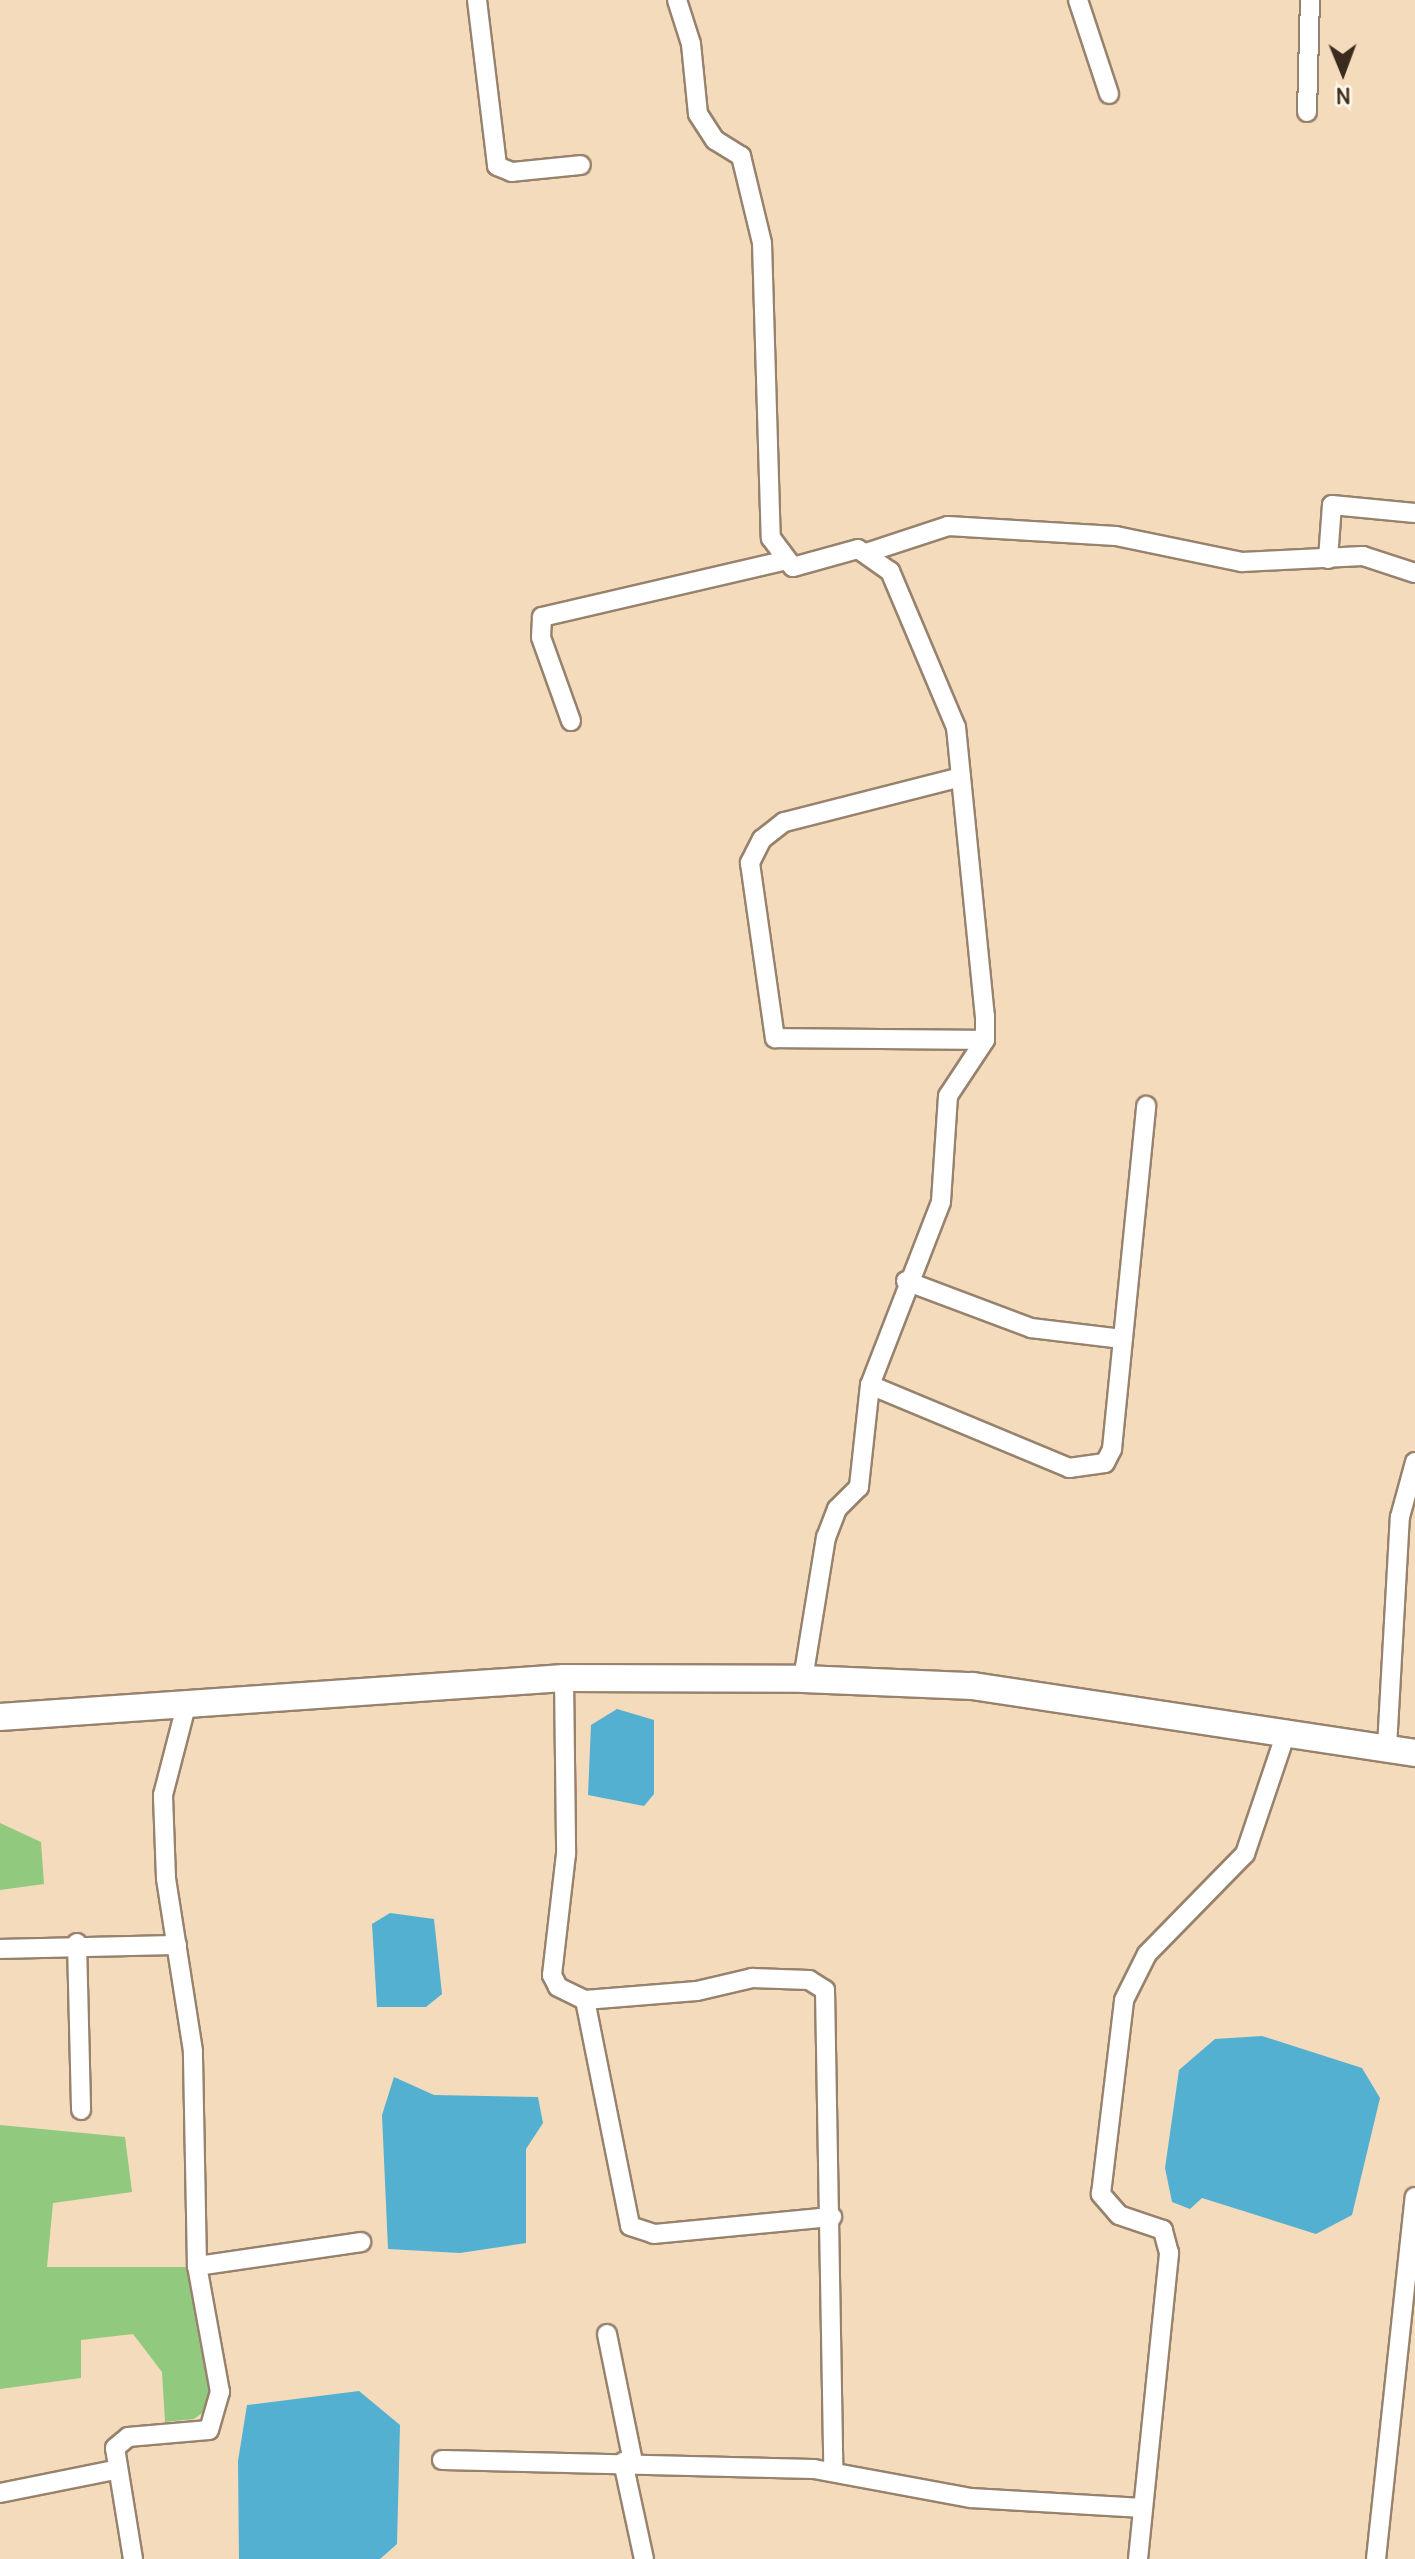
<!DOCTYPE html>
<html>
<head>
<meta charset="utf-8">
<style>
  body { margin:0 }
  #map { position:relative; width:1415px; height:2559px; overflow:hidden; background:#f3dbbc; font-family:Delius,sans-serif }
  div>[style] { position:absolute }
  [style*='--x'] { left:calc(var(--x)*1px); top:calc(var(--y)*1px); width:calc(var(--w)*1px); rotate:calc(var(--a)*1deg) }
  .green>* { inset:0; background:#91ca7e }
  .water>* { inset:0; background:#53b0d1 }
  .roads { filter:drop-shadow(2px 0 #97826d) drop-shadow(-2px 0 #97826d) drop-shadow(0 2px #97826d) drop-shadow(0 -2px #97826d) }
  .street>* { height:18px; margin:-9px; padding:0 9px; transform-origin:9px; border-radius:9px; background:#fff }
  .secondary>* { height:26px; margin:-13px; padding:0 13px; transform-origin:13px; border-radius:13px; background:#fff }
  span { translate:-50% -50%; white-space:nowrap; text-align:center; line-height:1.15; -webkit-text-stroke:6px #fcf5e5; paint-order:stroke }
  .north { position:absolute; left:1303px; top:32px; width:80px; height:80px; -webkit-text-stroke:6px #fcf5e5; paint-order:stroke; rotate:179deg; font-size:22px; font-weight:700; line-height:32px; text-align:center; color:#3b2a1e }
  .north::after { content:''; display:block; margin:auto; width:28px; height:36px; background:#3b2a1e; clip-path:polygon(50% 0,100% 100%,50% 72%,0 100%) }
</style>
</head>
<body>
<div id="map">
  <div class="green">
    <i style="clip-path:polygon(0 1823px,41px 1842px,44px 1884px,0 1890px)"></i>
    <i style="clip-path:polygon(0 2125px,125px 2137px,132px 2192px,53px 2203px,47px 2267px,188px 2267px,213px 2405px,194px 2419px,165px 2422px,162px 2372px,133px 2334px,81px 2340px,81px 2378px,0 2389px)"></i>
  </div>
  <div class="water">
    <i style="clip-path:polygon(617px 1709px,654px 1720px,654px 1794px,644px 1806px,588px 1795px,591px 1725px)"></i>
    <i style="clip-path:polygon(390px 1913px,434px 1919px,442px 1994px,426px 2007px,377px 2007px,372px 1924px)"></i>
    <i style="clip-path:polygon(1262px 2036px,1362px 2068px,1380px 2098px,1352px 2215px,1316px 2234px,1202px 2198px,1190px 2209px,1172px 2202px,1165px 2168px,1179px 2070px,1215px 2039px)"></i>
    <i style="clip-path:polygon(394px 2077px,434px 2095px,538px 2097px,543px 2123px,526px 2149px,526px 2243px,460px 2253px,388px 2249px,382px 2115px)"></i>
    <i style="clip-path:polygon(359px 2391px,400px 2425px,397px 2544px,380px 2559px,239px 2559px,238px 2461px,247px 2405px)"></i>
  </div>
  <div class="roads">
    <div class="street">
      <i style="--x:477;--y:0;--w:167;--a:83.1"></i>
      <i style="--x:497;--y:166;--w:16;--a:22"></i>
      <i style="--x:512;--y:172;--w:69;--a:-5.8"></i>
      <i style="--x:677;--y:0;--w:46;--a:72.3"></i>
      <i style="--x:691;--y:44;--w:70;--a:84.3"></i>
      <i style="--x:698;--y:114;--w:31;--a:57"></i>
      <i style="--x:715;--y:140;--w:31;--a:32"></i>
      <i style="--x:741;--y:156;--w:89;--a:76.4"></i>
      <i style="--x:762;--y:243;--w:295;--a:88.3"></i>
      <i style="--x:771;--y:538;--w:36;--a:53"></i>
      <i style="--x:793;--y:567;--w:67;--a:-15.5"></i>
      <i style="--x:858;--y:549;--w:39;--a:35"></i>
      <i style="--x:890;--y:571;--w:169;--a:67.1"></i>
      <i style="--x:956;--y:727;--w:290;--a:84.3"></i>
      <i style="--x:985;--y:1016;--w:24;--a:90"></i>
      <i style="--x:985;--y:1040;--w:67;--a:123.5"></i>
      <i style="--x:948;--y:1096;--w:106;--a:93.8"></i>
      <i style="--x:941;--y:1202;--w:196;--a:111.2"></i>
      <i style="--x:870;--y:1385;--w:103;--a:96.2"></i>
      <i style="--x:859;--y:1487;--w:31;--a:135"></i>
      <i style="--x:837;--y:1509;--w:30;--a:111"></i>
      <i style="--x:826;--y:1537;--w:144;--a:99.2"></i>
      <i style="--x:1078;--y:0;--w:99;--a:71.7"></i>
      <i style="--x:1307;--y:112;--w:112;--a:-88.5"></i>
      <i style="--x:869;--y:552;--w:83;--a:-18.2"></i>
      <i style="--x:948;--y:526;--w:168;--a:3.4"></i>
      <i style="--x:1116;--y:536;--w:129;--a:11.7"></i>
      <i style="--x:1242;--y:562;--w:121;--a:-2.8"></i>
      <i style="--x:1363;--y:556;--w:55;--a:18.1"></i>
      <i style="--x:1328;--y:559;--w:54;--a:-85.8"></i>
      <i style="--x:1332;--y:505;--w:83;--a:5.5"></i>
      <i style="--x:571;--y:721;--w:89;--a:-109.7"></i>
      <i style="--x:541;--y:637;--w:20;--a:-87"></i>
      <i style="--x:542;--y:617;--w:246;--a:-13.1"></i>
      <i style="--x:961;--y:777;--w:183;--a:165.7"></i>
      <i style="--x:784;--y:822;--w:28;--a:142"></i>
      <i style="--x:762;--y:839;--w:27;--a:117"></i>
      <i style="--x:750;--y:863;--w:177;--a:81.9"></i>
      <i style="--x:775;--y:1038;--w:210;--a:0.5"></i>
      <i style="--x:906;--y:1281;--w:134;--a:20.6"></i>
      <i style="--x:1031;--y:1328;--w:92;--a:6.9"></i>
      <i style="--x:870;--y:1385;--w:216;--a:22.6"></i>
      <i style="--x:1069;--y:1468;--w:36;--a:-8"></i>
      <i style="--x:1105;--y:1463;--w:16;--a:-63"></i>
      <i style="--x:1112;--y:1449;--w:345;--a:-84.3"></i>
      <i style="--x:564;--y:1678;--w:176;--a:89.3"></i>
      <i style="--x:566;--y:1854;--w:122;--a:96.6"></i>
      <i style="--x:552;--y:1975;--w:13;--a:63"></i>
      <i style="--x:558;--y:1987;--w:30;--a:26"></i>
      <i style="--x:585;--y:2000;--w:230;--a:78.7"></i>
      <i style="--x:630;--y:2226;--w:25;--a:18"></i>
      <i style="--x:654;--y:2234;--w:179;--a:-5.5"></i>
      <i style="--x:1387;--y:1747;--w:230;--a:-86.8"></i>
      <i style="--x:1400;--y:1517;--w:57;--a:-74.7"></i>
      <i style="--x:77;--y:1943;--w:167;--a:88.6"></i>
      <i style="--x:0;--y:1949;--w:177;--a:-1.3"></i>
      <i style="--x:585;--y:2000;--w:112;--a:-4.6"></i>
      <i style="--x:697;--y:1991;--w:57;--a:-13.3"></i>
      <i style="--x:752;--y:1978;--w:57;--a:2"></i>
      <i style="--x:809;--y:1980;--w:19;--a:32"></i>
      <i style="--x:825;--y:1990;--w:481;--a:89"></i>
      <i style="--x:197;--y:2266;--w:166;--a:-8.3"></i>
      <i style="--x:607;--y:2334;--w:131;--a:78.5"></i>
      <i style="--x:442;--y:2460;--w:372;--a:1.4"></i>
      <i style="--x:814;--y:2469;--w:160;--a:10.5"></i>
      <i style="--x:971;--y:2498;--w:172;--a:3.3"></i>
      <i style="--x:623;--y:2462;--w:99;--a:77.8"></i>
      <i style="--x:0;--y:2493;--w:116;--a:-11.4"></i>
      <i style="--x:133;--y:2559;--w:112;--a:-99.2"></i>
      <i style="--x:115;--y:2448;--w:17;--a:-40"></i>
      <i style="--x:128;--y:2437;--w:81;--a:-4.9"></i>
      <i style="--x:209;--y:2430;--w:40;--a:-74"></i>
      <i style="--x:220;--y:2392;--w:128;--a:-100.3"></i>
      <i style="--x:197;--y:2266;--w:215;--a:-91.1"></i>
      <i style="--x:193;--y:2051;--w:175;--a:-98.9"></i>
      <i style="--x:166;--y:1878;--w:83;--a:-92.1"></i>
      <i style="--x:163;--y:1795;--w:92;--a:-75.5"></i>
      <i style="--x:1138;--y:2559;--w:308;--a:-84.2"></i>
      <i style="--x:1169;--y:2253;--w:24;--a:-105"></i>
      <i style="--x:1163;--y:2230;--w:46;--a:-161.2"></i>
      <i style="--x:1119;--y:2215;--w:28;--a:-131"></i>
      <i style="--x:1101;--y:2194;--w:195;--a:-83.2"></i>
      <i style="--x:1124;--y:2000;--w:51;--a:-63.4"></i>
      <i style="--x:1147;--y:1954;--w:140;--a:-45.6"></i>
      <i style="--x:1245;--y:1854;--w:131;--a:-71.3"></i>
      <i style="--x:1376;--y:2559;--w:364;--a:-83.9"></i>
    </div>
    <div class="secondary">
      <i style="--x:0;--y:1717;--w:565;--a:-3.96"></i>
      <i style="--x:564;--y:1678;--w:239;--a:0.2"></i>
      <i style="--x:803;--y:1679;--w:170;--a:2.4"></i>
      <i style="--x:973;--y:1686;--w:447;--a:8.6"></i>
    </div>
  </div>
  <div class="north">N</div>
</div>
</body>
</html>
